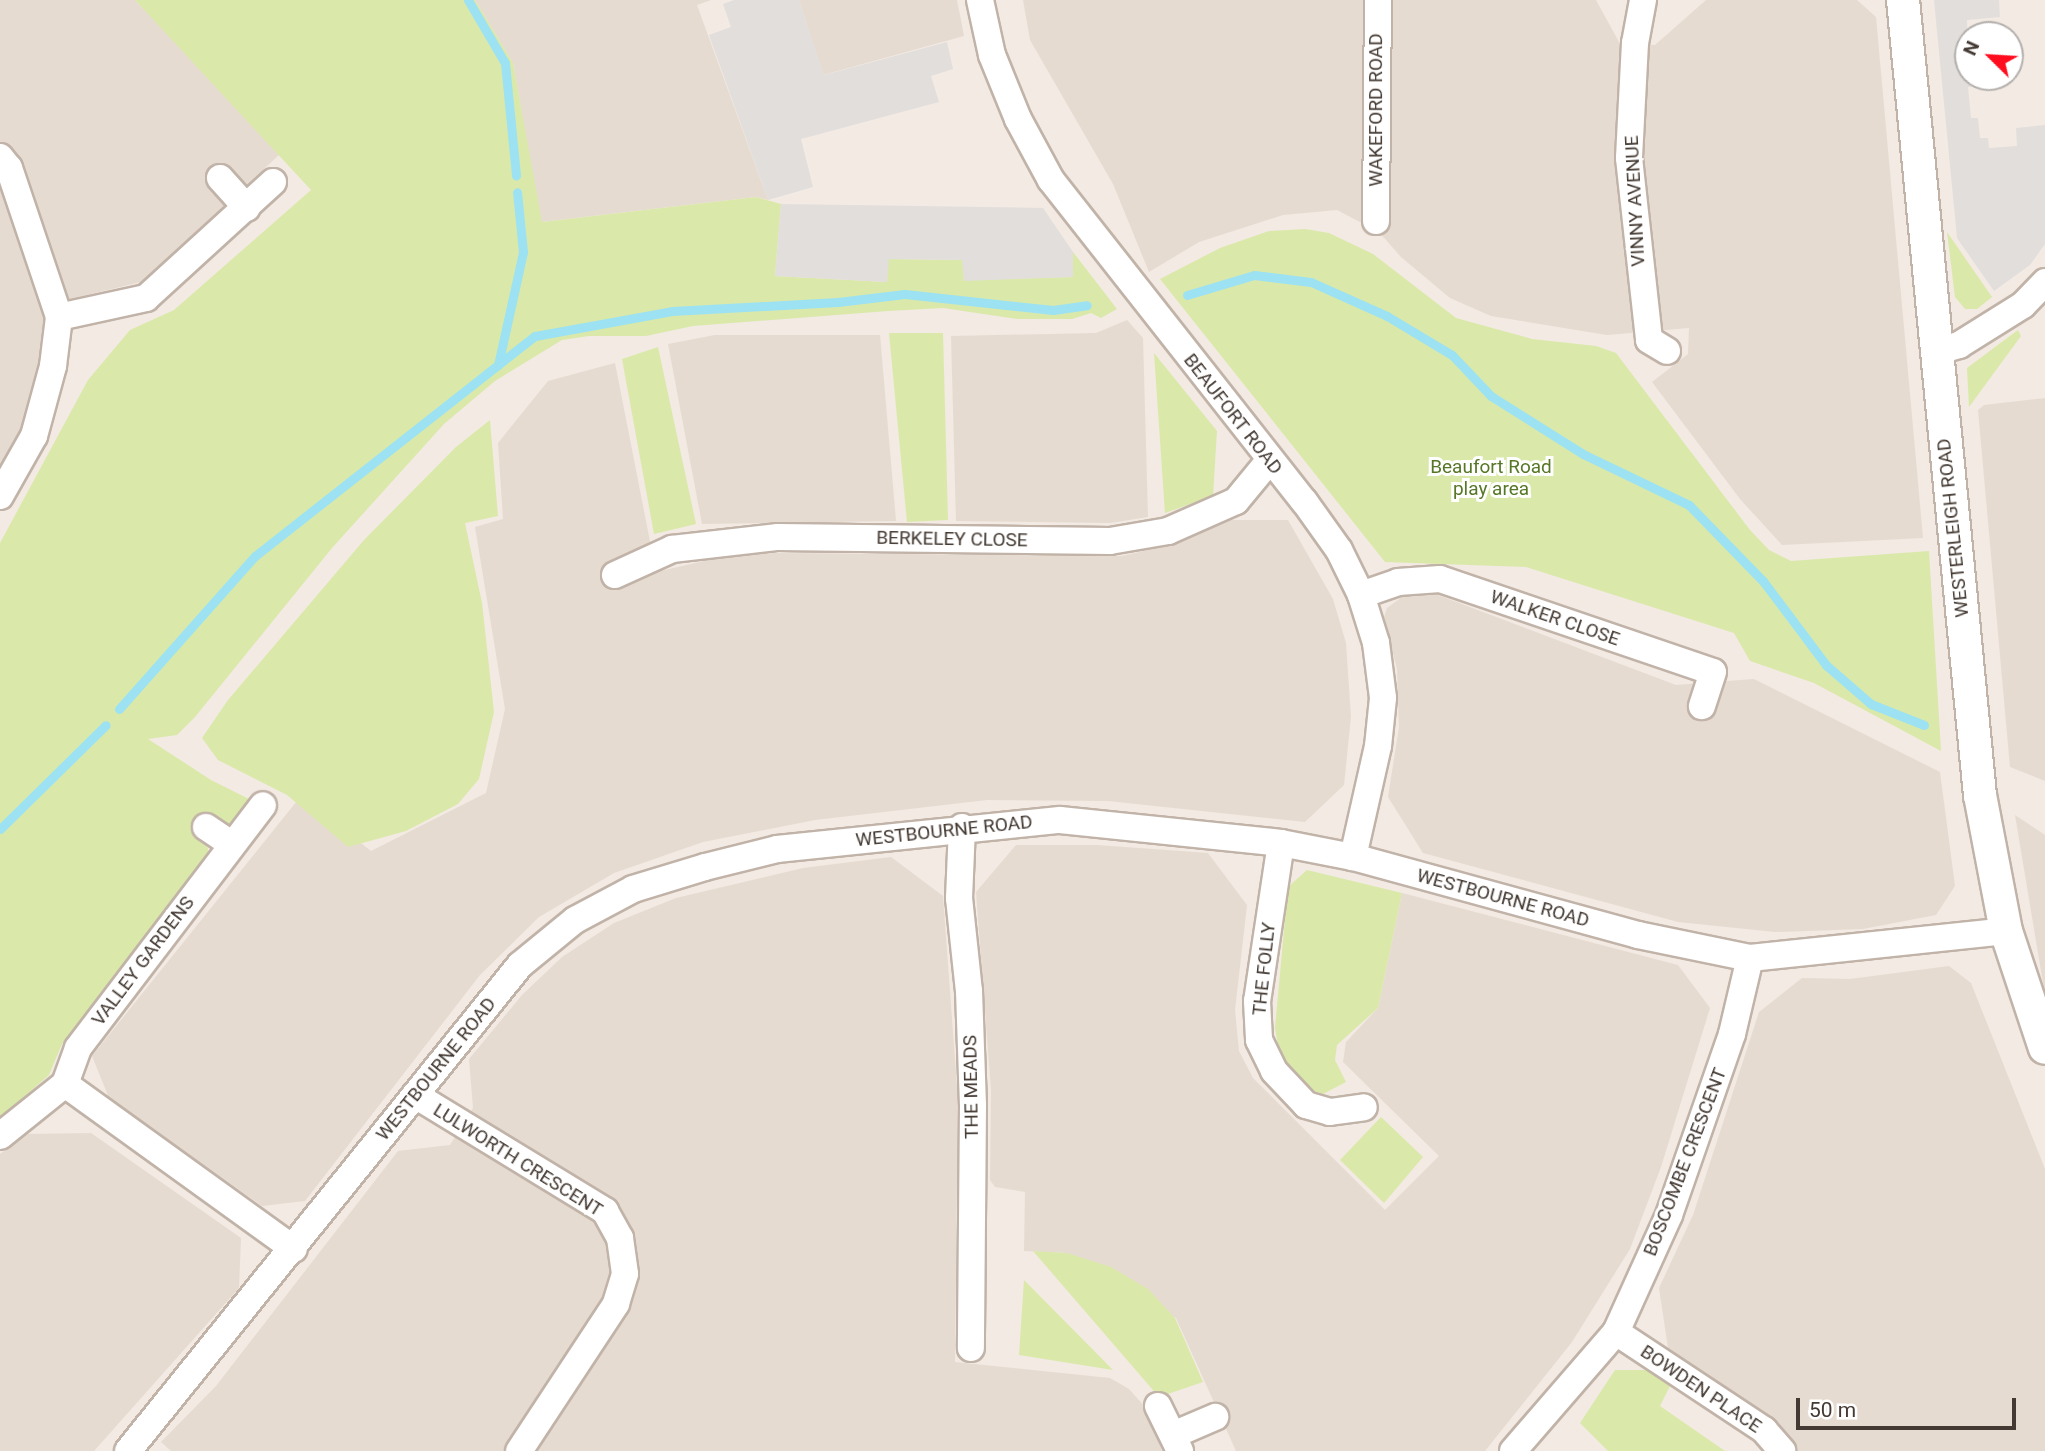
<!DOCTYPE html>
<html>
<head>
<meta charset="utf-8">
<style>
  body { margin:0 }
  #map { position:relative; width:2045px; height:1451px; overflow:hidden; background:#f2eae3; font-family:Roboto,sans-serif }
  div>[style] { position:absolute }
  [style*='--x'] { left:calc(var(--x)*1px); top:calc(var(--y)*1px); width:calc(var(--w)*1px); rotate:calc(var(--a)*1deg) }
  .residential>* { inset:0; background:#e6dbd1 }
  .green>* { inset:0; background:#dae9a9 }
  .parking>* { inset:0; background:#e2dedc }
  .stream>* { height:9px; margin:-4.5px; padding:0 4.5px; transform-origin:4.5px; border-radius:4.5px; background:#9ce2f3 }
  .roads { filter:drop-shadow(2px 0 #c1b3a8) drop-shadow(-2px 0 #c1b3a8) drop-shadow(0 2px #c1b3a8) drop-shadow(0 -2px #c1b3a8) }
  .minor>* { height:26px; margin:-13px; padding:0 13px; transform-origin:13px; border-radius:13px; background:#fff }
  .tertiary>* { height:32px; margin:-16px; padding:0 16px; transform-origin:16px; border-radius:16px; background:#fff }
  span { translate:-50% -50%; white-space:nowrap; text-align:center; line-height:1.15; -webkit-text-stroke:6px #fff; paint-order:stroke }
  .street-label { font-size:19px; color:#443a33 }
  .park-label { font-size:19px; color:#567725 }
  .north { position:absolute; left:1954px; top:21px; width:70px; height:70px; box-sizing:border-box; background:#fff; border:2px solid #b4b0ad; border-radius:50%; rotate:294deg; font-size:19px; font-weight:700; line-height:28px; text-align:center; color:#443a33 }
  .north::after { content:''; display:block; margin:auto; width:24px; height:32px; background:#ff0d1f; clip-path:polygon(50% 0,100% 100%,50% 72%,0 100%) }
  .scale { position:absolute; left:1796px; top:1398px; width:220px; height:32px; box-sizing:border-box; border:4px solid #443a33; border-top:0; padding-left:9px; font-size:21px; line-height:24px; white-space:nowrap; color:#443a33; -webkit-text-stroke:5px #fff; paint-order:stroke }
</style>
</head>
<body>
<div id="map">
  <div class="residential">
    <i style="clip-path:polygon(0 0,135px 0,280px 154px,141px 282px,45px 305px,45px 365px,16px 445px,0 473px)"></i>
    <i style="clip-path:polygon(475px 0,711px 0,697px 5px,768px 200px,756px 197px,541px 222px,513px 63px)"></i>
    <i style="clip-path:polygon(799px 0,957px 0,964px 36px,823px 75px)"></i>
    <i style="clip-path:polygon(1023px 0,1596px 0,1620px 44px,1655px 45px,1706px 0,1857px 0,1876px 17px,1923px 538px,1782px 545px,1740px 499px,1652px 382px,1688px 354px,1689px 328px,1607px 335px,1491px 316px,1450px 298px,1401px 257px,1379px 232px,1337px 210px,1283px 215px,1199px 242px,1149px 272px,1113px 184px,1030px 40px)"></i>
    <i style="clip-path:polygon(1127px 320px,1143px 338px,1148px 517px,1110px 523px,956px 521px,951px 336px,1096px 333px)"></i>
    <i style="clip-path:polygon(715px 335px,880px 335px,896px 521px,702px 524px,668px 344px)"></i>
    <i style="clip-path:polygon(615px 363px,656px 572px,717px 558px,773px 553px,1122px 556px,1174px 544px,1217px 520px,1288px 520px,1333px 599px,1346px 643px,1351px 717px,1344px 785px,1305px 822px,1108px 801px,987px 800px,815px 820px,703px 842px,614px 873px,539px 917px,480px 975px,305px 1201px,262px 1206px,109px 1098px,92px 1056px,301px 796px,371px 851px,486px 793px,505px 709px,475px 527px,503px 519px,498px 443px,548px 381px)"></i>
    <i style="clip-path:polygon(2045px 398px,2045px 781px,2010px 767px,1978px 410px,1984px 405px)"></i>
    <i style="clip-path:polygon(1410px 591px,1430px 592px,1676px 685px,1754px 679px,1940px 772px,1955px 886px,1936px 915px,1863px 929px,1775px 932px,1678px 922px,1423px 853px,1388px 797px,1399px 727px,1397px 669px,1384px 617px,1387px 608px)"></i>
    <i style="clip-path:polygon(2015px 815px,2045px 835px,2045px 995px)"></i>
    <i style="clip-path:polygon(1016px 845px,1097px 845px,1208px 853px,1247px 905px,1235px 1010px,1239px 1051px,1253px 1078px,1385px 1210px,1439px 1156px,1343px 1062px,1346px 1042px,1378px 1008px,1402px 893px,1678px 965px,1710px 1008px,1661px 1167px,1630px 1249px,1572px 1342px,1485px 1451px,1236px 1451px,1176px 1318px,1067px 1253px,1024px 1251px,1025px 1192px,995px 1187px,990px 1180px,991px 1090px,976px 892px)"></i>
    <i style="clip-path:polygon(891px 857px,943px 896px,958px 1100px,955px 1362px,1110px 1378px,1129px 1389px,1147px 1409px,1162px 1451px,171px 1451px,161px 1442px,216px 1386px,398px 1151px,450px 1145px,473px 1108px,469px 1059px,522px 995px,562px 957px,614px 923px,676px 898px,803px 868px)"></i>
    <i style="clip-path:polygon(1949px 966px,1971px 983px,2045px 1169px,2045px 1451px,1797px 1451px,1765px 1414px,1668px 1348px,1659px 1288px,1693px 1215px,1759px 1012px,1802px 978px,1850px 979px)"></i>
    <i style="clip-path:polygon(91px 1133px,241px 1238px,239px 1288px,94px 1451px,0 1451px,0 1154px,28px 1134px)"></i>
  </div>
  <div class="green">
    <i style="clip-path:polygon(135px 0,475px 0,513px 63px,542px 222px,756px 197px,781px 204px,775px 276px,887px 282px,888px 259px,963px 260px,964px 280px,1073px 277px,1073px 252px,1117px 309px,1101px 318px,1091px 313px,1072px 319px,1017px 319px,943px 308px,888px 311px,693px 326px,646px 336px,589px 336px,562px 340px,495px 381px,444px 424px,332px 548px,195px 717px,177px 735px,148px 739px,211px 780px,253px 801px,233px 826px,223px 828px,205px 819px,194px 833px,208px 848px,208px 862px,62px 1044px,49px 1075px,0 1118px,0 543px,88px 380px,130px 330px,174px 310px,311px 190px)"></i>
    <i style="clip-path:polygon(1305px 229px,1329px 233px,1373px 254px,1456px 318px,1532px 339px,1596px 346px,1616px 353px,1750px 530px,1769px 550px,1791px 561px,1929px 551px,1941px 751px,1814px 683px,1750px 661px,1734px 633px,1526px 567px,1385px 562px,1160px 279px,1220px 248px,1269px 231px)"></i>
    <i style="clip-path:polygon(1947px 232px,1992px 297px,1977px 309px,1965px 309px,1955px 297px)"></i>
    <i style="clip-path:polygon(2018px 330px,2021px 336px,1969px 407px,1967px 368px)"></i>
    <i style="clip-path:polygon(889px 333px,943px 333px,948px 520px,907px 522px)"></i>
    <i style="clip-path:polygon(658px 347px,696px 524px,654px 534px,622px 359px)"></i>
    <i style="clip-path:polygon(1154px 353px,1217px 431px,1213px 496px,1165px 513px)"></i>
    <i style="clip-path:polygon(490px 420px,498px 516px,465px 523px,482px 603px,494px 712px,479px 779px,458px 804px,406px 831px,348px 847px,287px 795px,218px 760px,202px 738px,228px 700px,364px 540px,456px 447px)"></i>
    <i style="clip-path:polygon(1307px 870px,1402px 893px,1378px 1008px,1337px 1045px,1335px 1060px,1346px 1082px,1323px 1094px,1305px 1088px,1279px 1051px,1275px 1028px,1288px 887px)"></i>
    <i style="clip-path:polygon(1381px 1117px,1423px 1157px,1384px 1203px,1340px 1160px)"></i>
    <i style="clip-path:polygon(1033px 1251px,1067px 1253px,1111px 1267px,1148px 1289px,1175px 1318px,1203px 1382px,1159px 1397px)"></i>
    <i style="clip-path:polygon(1024px 1280px,1113px 1370px,1019px 1355px)"></i>
    <i style="clip-path:polygon(1615px 1370px,1648px 1370px,1670px 1386px,1660px 1406px,1725px 1451px,1608px 1451px,1580px 1423px)"></i>
  </div>
  <div class="parking">
    <i style="clip-path:polygon(734px 0,799px 0,824px 75px,947px 42px,953px 69px,931px 76px,939px 102px,801px 139px,813px 187px,768px 200px,709px 35px,731px 27px,723px 4px)"></i>
    <i style="clip-path:polygon(1934px 0,1999px 0,2000px 17px,1967px 20px,1968px 77px,1973px 77px,1974px 86px,1968px 87px,1971px 118px,1978px 118px,1980px 138px,1988px 138px,1989px 148px,2017px 146px,2016px 128px,2045px 125px,2045px 244px,2030px 265px,1994px 291px,1957px 238px)"></i>
    <i style="clip-path:polygon(781px 204px,1043px 208px,1073px 252px,1073px 277px,964px 281px,962px 260px,889px 259px,887px 282px,775px 276px)"></i>
  </div>
  <div class="stream">
    <i style="--x:468;--y:0;--w:73;--a:59.6"></i>
    <i style="--x:505;--y:63;--w:113;--a:84.4"></i>
    <i style="--x:1187;--y:295;--w:70;--a:-16.6"></i>
    <i style="--x:1254;--y:275;--w:57;--a:7"></i>
    <i style="--x:1311;--y:282;--w:83;--a:24.1"></i>
    <i style="--x:1387;--y:316;--w:76;--a:31"></i>
    <i style="--x:1452;--y:355;--w:57;--a:46.4"></i>
    <i style="--x:1491;--y:396;--w:109;--a:32.2"></i>
    <i style="--x:1583;--y:454;--w:118;--a:25.7"></i>
    <i style="--x:1689;--y:505;--w:106;--a:45.8"></i>
    <i style="--x:1763;--y:581;--w:105;--a:53.1"></i>
    <i style="--x:1826;--y:665;--w:60;--a:40.9"></i>
    <i style="--x:1871;--y:704;--w:57;--a:21.6"></i>
    <i style="--x:498;--y:365;--w:116;--a:-77.5"></i>
    <i style="--x:523;--y:252;--w:60;--a:-95.7"></i>
    <i style="--x:119;--y:709;--w:205;--a:-48.4"></i>
    <i style="--x:255;--y:556;--w:356;--a:-38.2"></i>
    <i style="--x:535;--y:336;--w:139;--a:-10.3"></i>
    <i style="--x:672;--y:311;--w:166;--a:-3.1"></i>
    <i style="--x:838;--y:302;--w:67;--a:-6.8"></i>
    <i style="--x:905;--y:294;--w:149;--a:6.2"></i>
    <i style="--x:1053;--y:310;--w:34;--a:-8"></i>
    <i style="--x:0;--y:829;--w:148;--a:-44.5"></i>
  </div>
  <div class="roads">
    <div class="minor">
      <i style="--x:980;--y:0;--w:56;--a:77.7"></i>
      <i style="--x:992;--y:55;--w:69;--a:67.9"></i>
      <i style="--x:1018;--y:119;--w:69;--a:61.6"></i>
      <i style="--x:1051;--y:180;--w:409;--a:51.8"></i>
      <i style="--x:1304;--y:501;--w:60;--a:54.5"></i>
      <i style="--x:1339;--y:550;--w:50;--a:63.9"></i>
      <i style="--x:1361;--y:595;--w:50;--a:72.6"></i>
      <i style="--x:1376;--y:643;--w:55;--a:82.7"></i>
      <i style="--x:1383;--y:698;--w:48;--a:95.9"></i>
      <i style="--x:1378;--y:746;--w:114;--a:102.7"></i>
      <i style="--x:1643;--y:0;--w:44;--a:100.5"></i>
      <i style="--x:1635;--y:43;--w:115;--a:93"></i>
      <i style="--x:1629;--y:158;--w:183;--a:83.7"></i>
      <i style="--x:1649;--y:340;--w:21;--a:31"></i>
      <i style="--x:0;--y:157;--w:14;--a:51"></i>
      <i style="--x:9;--y:168;--w:157;--a:71.4"></i>
      <i style="--x:59;--y:317;--w:89;--a:-12.3"></i>
      <i style="--x:146;--y:298;--w:172;--a:-42.4"></i>
      <i style="--x:220;--y:178;--w:40;--a:48"></i>
      <i style="--x:1376;--y:221;--w:221;--a:-89.5"></i>
      <i style="--x:1935;--y:352;--w:25;--a:-16"></i>
      <i style="--x:1959;--y:345;--w:75;--a:-32"></i>
      <i style="--x:2023;--y:305;--w:32;--a:-46"></i>
      <i style="--x:0;--y:496;--w:69;--a:-60.5"></i>
      <i style="--x:34;--y:436;--w:73;--a:-74.8"></i>
      <i style="--x:53;--y:366;--w:49;--a:-83"></i>
      <i style="--x:615;--y:575;--w:63;--a:-24.5"></i>
      <i style="--x:672;--y:549;--w:107;--a:-6.5"></i>
      <i style="--x:778;--y:537;--w:332;--a:0.7"></i>
      <i style="--x:1110;--y:541;--w:59;--a:-9.8"></i>
      <i style="--x:1168;--y:531;--w:74;--a:-23.8"></i>
      <i style="--x:1236;--y:501;--w:52;--a:-50.5"></i>
      <i style="--x:1361;--y:595;--w:39;--a:-19"></i>
      <i style="--x:1398;--y:582;--w:42;--a:-4.1"></i>
      <i style="--x:1440;--y:579;--w:288;--a:18.8"></i>
      <i style="--x:1713;--y:672;--w:36;--a:108"></i>
      <i style="--x:206;--y:827;--w:30;--a:34"></i>
      <i style="--x:962;--y:827;--w:71;--a:92.4"></i>
      <i style="--x:959;--y:898;--w:94;--a:83.9"></i>
      <i style="--x:969;--y:991;--w:114;--a:88"></i>
      <i style="--x:973;--y:1105;--w:243;--a:90.5"></i>
      <i style="--x:1281;--y:843;--w:160;--a:98.6"></i>
      <i style="--x:1257;--y:1001;--w:39;--a:87"></i>
      <i style="--x:1259;--y:1040;--w:34;--a:64"></i>
      <i style="--x:1274;--y:1071;--w:47;--a:46.7"></i>
      <i style="--x:1306;--y:1105;--w:25;--a:16"></i>
      <i style="--x:1330;--y:1112;--w:34;--a:-8"></i>
      <i style="--x:65;--y:1084;--w:282;--a:35.8"></i>
      <i style="--x:415;--y:1095;--w:223;--a:31.4"></i>
      <i style="--x:605;--y:1211;--w:31;--a:61"></i>
      <i style="--x:620;--y:1238;--w:36;--a:82"></i>
      <i style="--x:625;--y:1274;--w:31;--a:107"></i>
      <i style="--x:616;--y:1304;--w:176;--a:123.4"></i>
      <i style="--x:0;--y:1136;--w:83;--a:-38.7"></i>
      <i style="--x:65;--y:1084;--w:38;--a:-70"></i>
      <i style="--x:78;--y:1048;--w:305;--a:-52.7"></i>
      <i style="--x:1616;--y:1332;--w:178;--a:33.5"></i>
      <i style="--x:1764;--y:1430;--w:28;--a:49"></i>
      <i style="--x:1158;--y:1406;--w:50;--a:63.9"></i>
      <i style="--x:1173;--y:1435;--w:46;--a:-23.2"></i>
      <i style="--x:128;--y:1451;--w:624;--a:-51.11"></i>
      <i style="--x:520;--y:965;--w:71;--a:-39.3"></i>
      <i style="--x:575;--y:920;--w:66;--a:-28.1"></i>
      <i style="--x:633;--y:889;--w:75;--a:-17"></i>
      <i style="--x:705;--y:867;--w:74;--a:-14"></i>
      <i style="--x:777;--y:849;--w:284;--a:-5.9"></i>
      <i style="--x:1060;--y:820;--w:222;--a:5.9"></i>
      <i style="--x:1281;--y:843;--w:73;--a:11"></i>
      <i style="--x:1353;--y:857;--w:295;--a:15.3"></i>
      <i style="--x:1638;--y:935;--w:114;--a:11.6"></i>
      <i style="--x:1750;--y:958;--w:257;--a:-6"></i>
      <i style="--x:1513;--y:1451;--w:157;--a:-49.1"></i>
      <i style="--x:1616;--y:1332;--w:128;--a:-65.6"></i>
      <i style="--x:1669;--y:1215;--w:192;--a:-70.8"></i>
      <i style="--x:1732;--y:1034;--w:78;--a:-76.7"></i>
    </div>
    <div class="tertiary">
      <i style="--x:1903;--y:0;--w:799;--a:84.47"></i>
      <i style="--x:1980;--y:795;--w:138;--a:79.2"></i>
      <i style="--x:2006;--y:931;--w:123;--a:71.6"></i>
    </div>
  </div>
  <div class="street-label">
    <span style="left:1376px;top:110px;rotate:-90deg">WAKEFORD ROAD</span>
    <span style="left:1635px;top:201px;rotate:-93deg">VINNY AVENUE</span>
    <span style="left:1233px;top:414px;rotate:52deg">BEAUFORT ROAD</span>
    <span style="left:1953px;top:528px;rotate:-96deg">WESTERLEIGH ROAD</span>
    <span style="left:952px;top:539px;rotate:1deg">BERKELEY CLOSE</span>
    <span style="left:1555px;top:618px;rotate:19deg">WALKER CLOSE</span>
    <span style="left:944px;top:831px;rotate:-6deg">WESTBOURNE ROAD</span>
    <span style="left:1503px;top:898px;rotate:15deg">WESTBOURNE ROAD</span>
    <span style="left:143px;top:961px;rotate:-53deg">VALLEY GARDENS</span>
    <span style="left:1264px;top:969px;rotate:-84deg">THE FOLLY</span>
    <span style="left:436px;top:1069px;rotate:-51deg">WESTBOURNE ROAD</span>
    <span style="left:971px;top:1087px;rotate:-91deg">THE MEADS</span>
    <span style="left:518px;top:1160px;rotate:32deg">LULWORTH CRESCENT</span>
    <span style="left:1685px;top:1162px;rotate:-69deg">BOSCOMBE CRESCENT</span>
    <span style="left:1701px;top:1389px;rotate:34deg">BOWDEN PLACE</span>
  </div>
  <div class="park-label">
    <span style="left:1491px;top:478px">Beaufort Road<br>play area</span>
  </div>
  <div class="north">N</div>
  <div class="scale">50 m</div>
</div>
</body>
</html>
